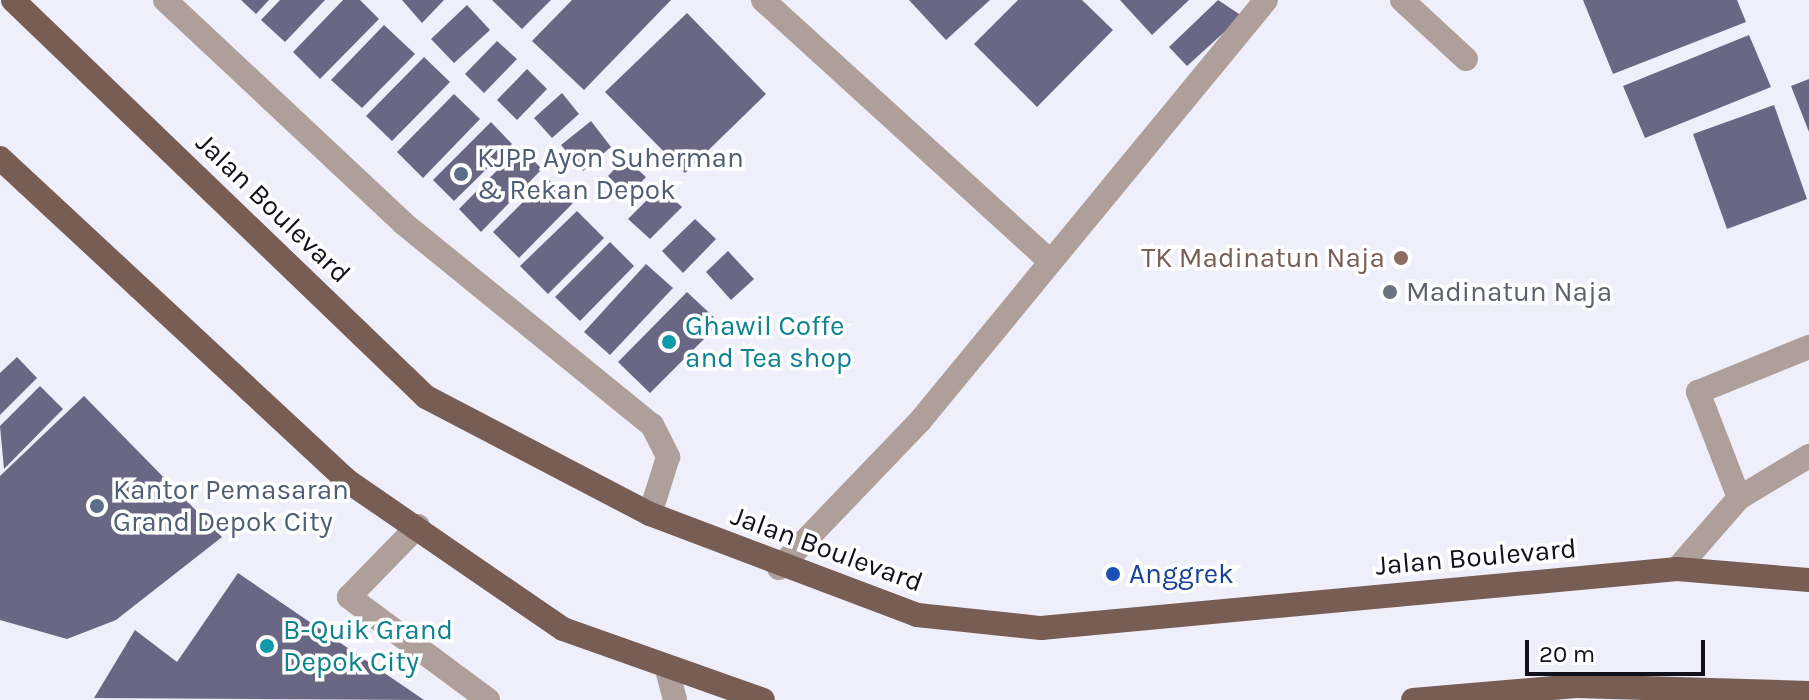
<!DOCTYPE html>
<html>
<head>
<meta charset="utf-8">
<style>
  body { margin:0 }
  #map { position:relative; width:1809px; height:700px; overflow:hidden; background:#efeefb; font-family:Karla,sans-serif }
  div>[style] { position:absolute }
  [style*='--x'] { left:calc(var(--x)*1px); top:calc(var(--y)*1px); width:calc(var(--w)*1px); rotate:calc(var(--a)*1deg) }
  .building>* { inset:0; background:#6a6784 }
  .minor>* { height:24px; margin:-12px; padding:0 12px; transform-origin:12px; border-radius:12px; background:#af9f9a }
  .major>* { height:24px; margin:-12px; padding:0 12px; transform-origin:12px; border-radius:12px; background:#785d55 }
  .dots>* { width:22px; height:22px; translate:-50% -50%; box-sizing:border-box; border:4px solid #fff; border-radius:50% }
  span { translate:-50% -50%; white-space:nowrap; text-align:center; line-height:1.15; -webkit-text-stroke:7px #fff; paint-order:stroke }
  .service-label { font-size:28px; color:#4e5e75 }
  .left { translate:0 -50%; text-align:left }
  .street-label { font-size:28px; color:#11101b }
  .education-label { font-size:28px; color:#785e54 }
  .right { translate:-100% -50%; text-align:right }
  .worship-label { font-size:28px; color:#5b616d }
  .culture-label { font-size:28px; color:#0d838f }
  .transit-label { font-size:28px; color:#164399 }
  .scale { position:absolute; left:1525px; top:640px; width:180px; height:36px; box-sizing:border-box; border:4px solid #11101b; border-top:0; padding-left:10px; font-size:24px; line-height:28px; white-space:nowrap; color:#11101b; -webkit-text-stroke:6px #fff; paint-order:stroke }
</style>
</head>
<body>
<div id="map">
  <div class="building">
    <i style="clip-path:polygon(241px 0,269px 0,256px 14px)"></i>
    <i style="clip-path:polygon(280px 0,325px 0,285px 42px,261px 20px)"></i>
    <i style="clip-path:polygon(343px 0,360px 0,379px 19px,320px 79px,293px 52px)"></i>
    <i style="clip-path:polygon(402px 0,444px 0,422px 23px)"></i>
    <i style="clip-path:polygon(492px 0,551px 0,522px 29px)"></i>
    <i style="clip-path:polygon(572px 0,671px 0,584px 90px,532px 41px)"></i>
    <i style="clip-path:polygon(909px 0,990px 0,946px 40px)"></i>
    <i style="clip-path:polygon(1018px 0,1082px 0,1113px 30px,1037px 107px,974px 44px)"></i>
    <i style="clip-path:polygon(1120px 0,1189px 0,1152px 35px)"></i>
    <i style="clip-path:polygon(1218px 0,1242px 16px,1187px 66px,1169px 47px)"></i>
    <i style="clip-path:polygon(1583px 0,1737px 0,1746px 22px,1613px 74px)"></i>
    <i style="clip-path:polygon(467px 5px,490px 30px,454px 63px,431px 39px)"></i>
    <i style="clip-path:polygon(687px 13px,766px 94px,685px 173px,605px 92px)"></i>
    <i style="clip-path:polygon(384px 25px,415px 54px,362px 108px,331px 80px)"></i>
    <i style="clip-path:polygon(1749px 35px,1771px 87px,1645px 138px,1623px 86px)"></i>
    <i style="clip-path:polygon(497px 41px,517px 59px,484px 93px,465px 74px)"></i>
    <i style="clip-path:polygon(424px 57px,450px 82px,392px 141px,366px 116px)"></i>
    <i style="clip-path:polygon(527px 69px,547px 89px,517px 120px,497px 100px)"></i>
    <i style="clip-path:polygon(1809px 79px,1809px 132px,1791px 86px)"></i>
    <i style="clip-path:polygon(562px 93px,579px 114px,552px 138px,534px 118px)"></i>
    <i style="clip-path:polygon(454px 94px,480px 119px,423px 178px,397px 152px)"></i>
    <i style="clip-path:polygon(1774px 105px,1807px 199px,1727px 229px,1693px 134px)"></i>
    <i style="clip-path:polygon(591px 121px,611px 147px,583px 171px,561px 145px)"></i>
    <i style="clip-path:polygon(491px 122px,512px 144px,454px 201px,433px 180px)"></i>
    <i style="clip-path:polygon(520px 147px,542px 169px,481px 232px,459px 209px)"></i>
    <i style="clip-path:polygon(625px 158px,646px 177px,628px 196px,608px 176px)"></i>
    <i style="clip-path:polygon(547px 178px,573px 203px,519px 258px,493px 232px)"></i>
    <i style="clip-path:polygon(660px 187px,682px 207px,650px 239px,628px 219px)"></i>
    <i style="clip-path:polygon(577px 211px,604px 238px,548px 294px,520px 266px)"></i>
    <i style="clip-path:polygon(695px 219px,716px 239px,683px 273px,662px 251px)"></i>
    <i style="clip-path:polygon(610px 242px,634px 266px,580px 321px,555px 297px)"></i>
    <i style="clip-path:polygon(728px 251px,754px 279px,731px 300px,706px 272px)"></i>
    <i style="clip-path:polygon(646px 264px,673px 288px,610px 355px,584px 332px)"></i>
    <i style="clip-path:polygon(687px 292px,720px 323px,650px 393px,618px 362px)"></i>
    <i style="clip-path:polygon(17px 357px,37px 378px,0 415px,0 373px)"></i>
    <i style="clip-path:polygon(40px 386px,63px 409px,4px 469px,0 426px)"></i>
    <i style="clip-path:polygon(84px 396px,222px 537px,116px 620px,67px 639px,0 620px,0 476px)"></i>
    <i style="clip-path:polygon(238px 573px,424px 700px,94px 698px,135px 630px,177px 662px)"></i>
  </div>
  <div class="minor">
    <i style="--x:165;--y:0;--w:326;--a:43.1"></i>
    <i style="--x:403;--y:223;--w:321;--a:39.1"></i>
    <i style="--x:652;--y:425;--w:36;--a:63"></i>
    <i style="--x:668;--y:457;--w:60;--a:107.5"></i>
    <i style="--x:763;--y:0;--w:388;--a:42.3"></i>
    <i style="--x:1402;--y:0;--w:87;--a:42.7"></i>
    <i style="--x:1739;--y:498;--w:114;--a:-111.1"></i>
    <i style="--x:1698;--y:392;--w:120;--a:-22.1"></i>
    <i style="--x:418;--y:526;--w:99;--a:134.2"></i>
    <i style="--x:349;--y:597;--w:173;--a:36.5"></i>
    <i style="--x:779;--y:568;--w:204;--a:-46.2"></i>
    <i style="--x:920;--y:421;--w:545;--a:-50.58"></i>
    <i style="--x:1677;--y:569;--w:94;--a:-48.9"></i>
    <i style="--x:1739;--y:498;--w:82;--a:-31"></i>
    <i style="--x:666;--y:666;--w:35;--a:75"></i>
  </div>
  <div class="major">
    <i style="--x:13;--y:0;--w:573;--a:43.87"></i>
    <i style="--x:426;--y:397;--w:253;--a:27.6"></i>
    <i style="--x:650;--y:514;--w:285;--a:20.7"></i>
    <i style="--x:917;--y:615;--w:125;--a:6"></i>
    <i style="--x:1041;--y:628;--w:639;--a:-5.3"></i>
    <i style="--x:1677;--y:569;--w:132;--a:4.8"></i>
    <i style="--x:0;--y:158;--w:473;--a:42.9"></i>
    <i style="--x:346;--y:480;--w:263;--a:34.5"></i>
    <i style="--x:563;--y:629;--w:212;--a:19.5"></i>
    <i style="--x:1413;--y:700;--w:164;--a:-4.9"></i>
    <i style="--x:1576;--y:686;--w:233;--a:1.7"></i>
  </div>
  <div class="dots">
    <i style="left:461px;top:174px;background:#5c6f8a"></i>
    <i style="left:1401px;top:258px;background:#8d6e63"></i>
    <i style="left:1390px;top:292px;background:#6b7280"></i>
    <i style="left:669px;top:342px;background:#0f9aa8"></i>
    <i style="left:97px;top:506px;background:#5c6f8a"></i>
    <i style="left:1113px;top:574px;background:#1a4fb4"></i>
    <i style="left:267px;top:646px;background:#0f9aa8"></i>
  </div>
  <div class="service-label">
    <span class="left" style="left:477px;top:174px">KJPP Ayon Suherman<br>&amp; Rekan Depok</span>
    <span class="left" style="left:113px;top:506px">Kantor Pemasaran<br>Grand Depok City</span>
  </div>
  <div class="street-label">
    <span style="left:273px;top:208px;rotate:44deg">Jalan Boulevard</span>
    <span style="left:827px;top:549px;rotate:20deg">Jalan Boulevard</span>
    <span style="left:1476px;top:557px;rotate:-5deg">Jalan Boulevard</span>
  </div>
  <div class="education-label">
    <span class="right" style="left:1385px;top:258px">TK Madinatun Naja</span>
  </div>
  <div class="worship-label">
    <span class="left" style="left:1406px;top:292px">Madinatun Naja</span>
  </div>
  <div class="culture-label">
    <span class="left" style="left:685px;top:342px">Ghawil Coffe<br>and Tea shop</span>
    <span class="left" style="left:283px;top:646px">B-Quik Grand<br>Depok City</span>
  </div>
  <div class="transit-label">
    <span class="left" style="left:1129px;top:574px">Anggrek</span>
  </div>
  <div class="scale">20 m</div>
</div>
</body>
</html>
